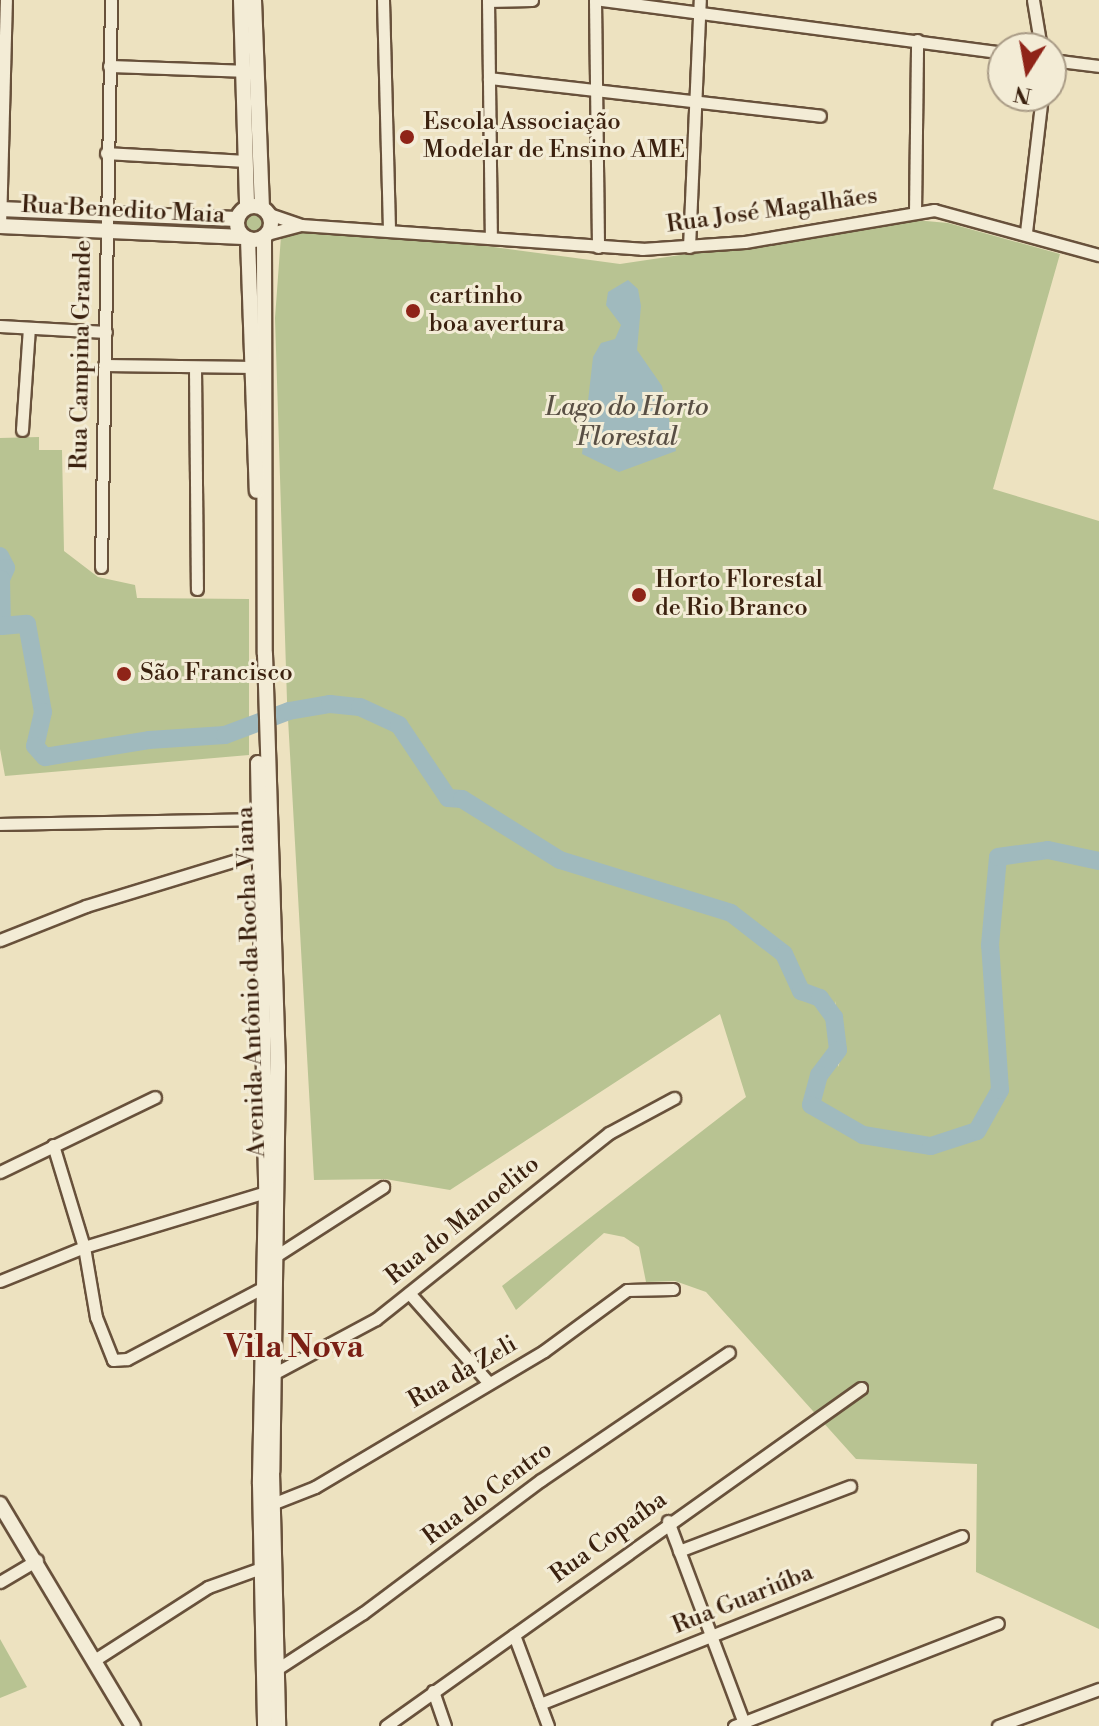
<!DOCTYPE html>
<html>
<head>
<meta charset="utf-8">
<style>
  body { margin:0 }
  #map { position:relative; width:1099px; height:1726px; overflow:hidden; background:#ede2c0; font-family:"Libre Bodoni",serif }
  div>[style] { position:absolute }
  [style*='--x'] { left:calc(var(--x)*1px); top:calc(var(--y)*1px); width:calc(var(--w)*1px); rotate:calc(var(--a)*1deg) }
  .green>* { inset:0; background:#b8c392 }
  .round { border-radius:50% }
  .water>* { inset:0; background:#a0babe }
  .river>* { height:18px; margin:-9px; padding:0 9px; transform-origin:9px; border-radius:9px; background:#a0babe }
  .roads { filter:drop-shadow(2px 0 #68513b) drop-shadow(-2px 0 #68513b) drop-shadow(0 2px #68513b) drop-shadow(0 -2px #68513b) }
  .minor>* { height:11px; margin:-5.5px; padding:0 5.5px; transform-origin:5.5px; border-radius:5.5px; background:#f3ecd6 }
  .tertiary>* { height:14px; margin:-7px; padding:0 7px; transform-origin:7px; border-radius:7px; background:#f3ecd6 }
  .secondary>* { height:14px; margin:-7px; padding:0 7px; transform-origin:7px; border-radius:7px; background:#f3ecd6 }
  .secondary>.ring { margin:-7px; padding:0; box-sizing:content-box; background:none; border:14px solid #f3ecd6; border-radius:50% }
  .dots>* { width:22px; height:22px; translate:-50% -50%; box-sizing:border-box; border:4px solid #f3ecd6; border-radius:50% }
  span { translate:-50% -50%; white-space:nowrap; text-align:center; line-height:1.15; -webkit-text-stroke:6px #f3ecd6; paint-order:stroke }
  .poi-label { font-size:24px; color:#3b210f }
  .left { translate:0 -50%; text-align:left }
  .street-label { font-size:24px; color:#3b210f }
  .water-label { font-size:26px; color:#594f44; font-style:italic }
  .district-label { font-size:32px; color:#7a1f14; font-weight:700 }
  .north { position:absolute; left:987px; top:32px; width:80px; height:80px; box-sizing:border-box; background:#f3ecd6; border:2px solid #a99b86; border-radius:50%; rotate:191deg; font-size:22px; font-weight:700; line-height:32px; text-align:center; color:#3b210f }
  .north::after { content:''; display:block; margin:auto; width:28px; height:36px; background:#8f2418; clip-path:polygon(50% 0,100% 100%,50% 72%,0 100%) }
</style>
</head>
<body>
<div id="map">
  <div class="green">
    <i class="round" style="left:244px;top:215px;width:18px;height:18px"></i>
    <i style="clip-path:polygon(evenodd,915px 220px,948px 223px,1060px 254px,993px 489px,1099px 521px,1099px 1629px,976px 1572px,977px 1464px,856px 1459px,706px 1292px,675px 1281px,646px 1282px,639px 1247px,624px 1237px,604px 1233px,516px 1310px,502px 1286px,746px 1097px,720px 1014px,450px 1190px,385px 1179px,314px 1180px,287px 701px,275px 318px,281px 236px,288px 227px,412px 236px,620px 264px,915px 220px,835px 1001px,845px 1047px,838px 1067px,838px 1050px,835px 1001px)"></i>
    <i style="clip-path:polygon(39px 437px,39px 450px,62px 450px,64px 551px,98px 577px,135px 585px,137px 598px,249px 599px,249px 755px,5px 776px,0 749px,0 438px)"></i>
    <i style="clip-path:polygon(0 1639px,27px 1687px,0 1698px)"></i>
  </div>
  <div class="water">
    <i style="clip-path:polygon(628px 280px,638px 289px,641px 306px,637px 350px,662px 386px,676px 451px,619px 472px,582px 454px,593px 357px,601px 343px,615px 339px,621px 325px,606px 305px,608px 292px)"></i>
  </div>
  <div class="river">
    <i style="--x:0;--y:556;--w:13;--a:63"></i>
    <i style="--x:6;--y:568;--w:12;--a:114"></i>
    <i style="--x:1;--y:579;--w:47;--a:88.8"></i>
    <i style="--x:2;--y:626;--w:25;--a:-5"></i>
    <i style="--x:27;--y:624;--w:89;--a:79.7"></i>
    <i style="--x:43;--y:712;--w:35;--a:103"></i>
    <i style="--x:35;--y:746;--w:15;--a:48"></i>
    <i style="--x:45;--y:757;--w:105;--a:-9.3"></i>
    <i style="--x:149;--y:740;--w:76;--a:-3.8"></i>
    <i style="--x:225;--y:735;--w:68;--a:-20.6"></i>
    <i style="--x:289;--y:711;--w:42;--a:-9.7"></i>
    <i style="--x:330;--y:704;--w:30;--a:6"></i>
    <i style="--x:360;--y:707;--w:43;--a:24.8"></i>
    <i style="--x:399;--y:725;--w:88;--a:56.1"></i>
    <i style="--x:448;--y:798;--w:14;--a:4"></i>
    <i style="--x:462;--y:799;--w:115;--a:31.9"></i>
    <i style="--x:560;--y:860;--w:179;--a:17.2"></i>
    <i style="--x:731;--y:913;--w:67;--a:37.7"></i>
    <i style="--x:784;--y:954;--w:41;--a:65.3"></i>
    <i style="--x:801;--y:991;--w:20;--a:20"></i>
    <i style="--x:820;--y:998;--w:24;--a:54"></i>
    <i style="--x:834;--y:1017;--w:33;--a:83"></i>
    <i style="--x:838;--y:1050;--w:31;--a:127"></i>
    <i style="--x:819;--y:1075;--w:31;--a:105"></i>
    <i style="--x:811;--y:1105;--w:60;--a:30"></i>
    <i style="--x:863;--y:1135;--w:69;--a:9.2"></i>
    <i style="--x:931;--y:1146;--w:48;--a:-18.1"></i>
    <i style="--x:977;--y:1131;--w:47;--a:-60.7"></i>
    <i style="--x:1000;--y:1090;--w:145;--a:-93.9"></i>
    <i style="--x:990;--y:945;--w:88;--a:-84.8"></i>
    <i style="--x:998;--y:857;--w:50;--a:-8"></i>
    <i style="--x:1048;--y:850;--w:52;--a:12.2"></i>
  </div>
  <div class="roads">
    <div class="minor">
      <i style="--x:383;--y:0;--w:228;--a:88.5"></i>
      <i style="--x:488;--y:0;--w:237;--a:89.3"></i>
      <i style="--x:595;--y:0;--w:247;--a:89.3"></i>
      <i style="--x:602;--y:0;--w:404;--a:7.5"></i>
      <i style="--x:1033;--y:0;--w:49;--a:80.5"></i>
      <i style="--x:488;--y:1;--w:44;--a:-1.3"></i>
      <i style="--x:1051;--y:60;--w:48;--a:7.1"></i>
      <i style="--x:109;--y:66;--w:134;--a:2.1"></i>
      <i style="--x:489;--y:78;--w:333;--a:6.5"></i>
      <i style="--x:106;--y:153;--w:139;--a:3.3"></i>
      <i style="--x:915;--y:213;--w:173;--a:-89.3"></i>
      <i style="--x:269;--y:214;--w:34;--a:19"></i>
      <i style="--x:301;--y:225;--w:342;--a:4"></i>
      <i style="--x:642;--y:249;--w:103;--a:-3.9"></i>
      <i style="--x:745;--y:242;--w:192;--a:-9.6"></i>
      <i style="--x:934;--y:210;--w:171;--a:15.3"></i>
      <i style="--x:0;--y:226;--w:226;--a:-88.5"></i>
      <i style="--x:1026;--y:232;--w:137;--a:-83.3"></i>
      <i style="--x:267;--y:234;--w:35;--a:-15"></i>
      <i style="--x:689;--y:247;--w:247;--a:-87.5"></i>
      <i style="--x:0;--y:326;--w:106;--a:3.2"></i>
      <i style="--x:104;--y:365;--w:151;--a:0.8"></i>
      <i style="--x:195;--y:367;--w:222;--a:89.5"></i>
      <i style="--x:22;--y:430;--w:102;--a:-86.1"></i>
      <i style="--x:101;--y:567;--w:567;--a:-88.99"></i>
      <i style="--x:0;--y:824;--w:258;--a:-1.1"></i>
      <i style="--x:0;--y:940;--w:92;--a:-21.6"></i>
      <i style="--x:86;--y:906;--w:181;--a:-17"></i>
      <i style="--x:53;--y:1145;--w:107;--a:73.1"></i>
      <i style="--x:84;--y:1247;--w:71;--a:80.3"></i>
      <i style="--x:96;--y:1317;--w:46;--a:68.4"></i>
      <i style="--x:113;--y:1360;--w:14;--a:-4"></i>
      <i style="--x:127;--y:1359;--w:157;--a:-27.7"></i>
      <i style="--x:0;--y:1172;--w:172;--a:-25.8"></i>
      <i style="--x:279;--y:1254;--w:124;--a:-32.8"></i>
      <i style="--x:0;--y:1281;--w:91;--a:-22"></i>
      <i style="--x:84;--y:1247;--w:190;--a:-16.8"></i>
      <i style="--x:409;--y:1293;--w:119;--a:48.4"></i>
      <i style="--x:277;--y:1372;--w:112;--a:-28.2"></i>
      <i style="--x:376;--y:1319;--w:298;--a:-38.6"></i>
      <i style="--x:609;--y:1133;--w:74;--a:-28.3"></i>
      <i style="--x:272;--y:1504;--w:46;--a:-21.6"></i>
      <i style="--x:315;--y:1487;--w:266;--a:-30.7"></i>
      <i style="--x:544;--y:1351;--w:103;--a:-36.3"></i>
      <i style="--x:627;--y:1290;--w:46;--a:-1.2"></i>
      <i style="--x:668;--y:1521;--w:219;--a:69.4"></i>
      <i style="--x:679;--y:1551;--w:183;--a:-20.8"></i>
      <i style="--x:0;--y:1582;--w:43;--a:-30.7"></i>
      <i style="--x:514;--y:1635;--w:97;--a:69.5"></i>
      <i style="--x:96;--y:1659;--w:133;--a:-32.7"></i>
      <i style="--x:208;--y:1587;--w:56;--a:-19.7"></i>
      <i style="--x:274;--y:1671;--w:106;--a:-33.1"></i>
      <i style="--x:363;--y:1613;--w:222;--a:-36.8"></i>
      <i style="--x:541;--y:1480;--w:227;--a:-34.2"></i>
      <i style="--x:433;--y:1691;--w:37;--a:71"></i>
      <i style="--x:540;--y:1704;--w:454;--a:-21.7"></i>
      <i style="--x:386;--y:1726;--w:583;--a:-35.43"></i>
      <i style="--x:734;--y:1726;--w:283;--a:-21.3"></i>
      <i style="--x:998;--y:1726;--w:108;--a:-20.1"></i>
    </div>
    <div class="tertiary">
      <i style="--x:0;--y:209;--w:237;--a:2.4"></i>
      <i style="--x:0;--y:226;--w:243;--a:2.6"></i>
      <i style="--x:0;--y:1504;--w:259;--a:59.1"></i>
    </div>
    <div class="secondary">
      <i style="--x:241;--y:0;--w:207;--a:88.3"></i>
      <i style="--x:254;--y:0;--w:207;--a:87.8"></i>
      <i class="ring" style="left:237px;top:206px;width:20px;height:20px"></i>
      <i style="--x:264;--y:237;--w:417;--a:89.9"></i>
      <i style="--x:265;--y:654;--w:413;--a:88.2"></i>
      <i style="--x:278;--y:1067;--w:405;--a:90.8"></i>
      <i style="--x:272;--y:1472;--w:254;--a:88.6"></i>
      <i style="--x:248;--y:239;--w:252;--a:88"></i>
      <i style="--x:258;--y:763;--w:429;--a:88.9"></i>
      <i style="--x:266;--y:1192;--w:292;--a:91.2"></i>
      <i style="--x:260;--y:1484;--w:242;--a:88.8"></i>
    </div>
  </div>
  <div class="dots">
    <i style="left:407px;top:137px;background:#8f2418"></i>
    <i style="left:413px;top:311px;background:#8f2418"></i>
    <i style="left:639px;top:595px;background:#8f2418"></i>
    <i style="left:124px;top:674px;background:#8f2418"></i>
  </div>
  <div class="poi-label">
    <span class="left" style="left:423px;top:137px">Escola Associação<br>Modelar de Ensino AME</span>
    <span class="left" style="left:429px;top:311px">cartinho<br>boa avertura</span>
    <span class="left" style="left:655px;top:595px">Horto Florestal<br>de Rio Branco</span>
    <span class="left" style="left:140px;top:674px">São Francisco</span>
  </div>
  <div class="street-label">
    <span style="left:123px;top:211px;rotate:3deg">Rua Benedito Maia</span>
    <span style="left:772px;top:211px;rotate:-8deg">Rua José Magalhães</span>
    <span style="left:82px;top:355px;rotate:-89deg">Rua Campina Grande</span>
    <span style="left:252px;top:982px;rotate:-92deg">Avenida Antônio da Rocha Viana</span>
    <span style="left:463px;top:1221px;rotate:-39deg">Rua do Manoelito</span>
    <span style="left:463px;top:1373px;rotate:-30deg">Rua da Zeli</span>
    <span style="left:488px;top:1494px;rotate:-37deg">Rua do Centro</span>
    <span style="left:609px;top:1538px;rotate:-36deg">Rua Copaíba</span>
    <span style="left:743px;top:1600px;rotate:-22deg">Rua Guariúba</span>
  </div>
  <div class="water-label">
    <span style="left:627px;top:423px">Lago do Horto<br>Florestal</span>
  </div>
  <div class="district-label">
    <span style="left:294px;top:1347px">Vila Nova</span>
  </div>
  <div class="north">N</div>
</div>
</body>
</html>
